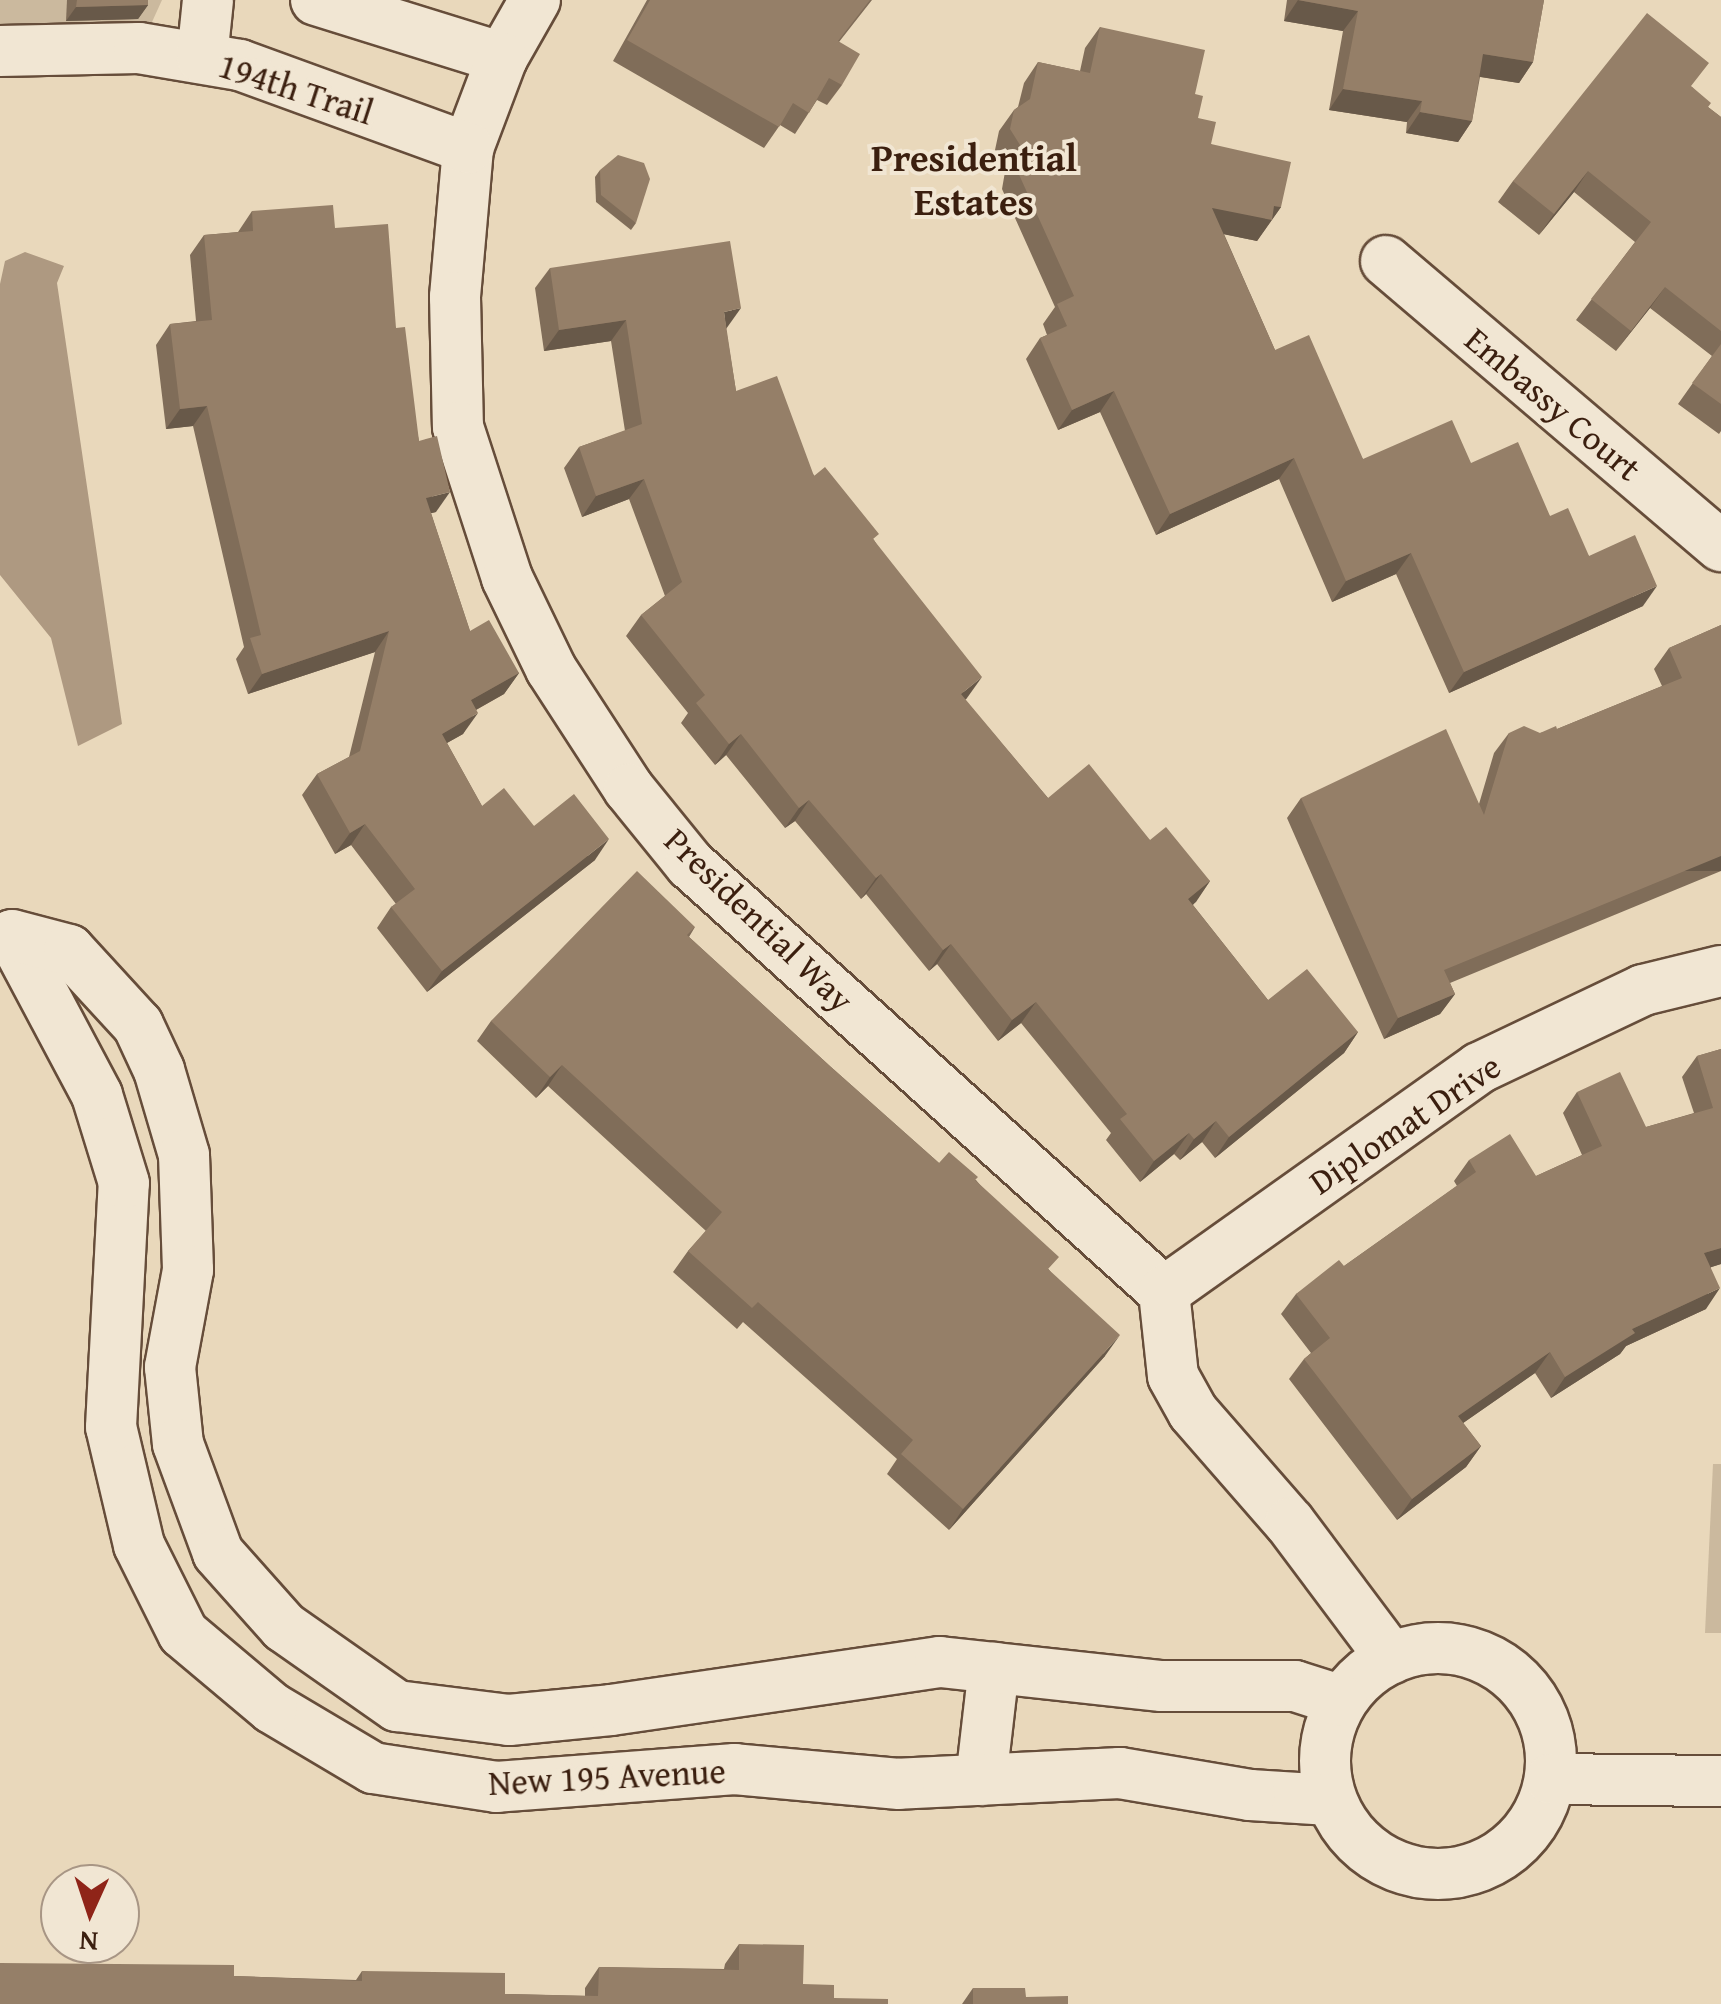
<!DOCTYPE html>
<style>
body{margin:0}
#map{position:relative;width:1721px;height:2004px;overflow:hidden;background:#e9d8bb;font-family:"Gentium Book Plus",serif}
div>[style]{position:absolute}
.green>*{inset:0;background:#cbb99e}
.water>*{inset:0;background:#ae9981}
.roads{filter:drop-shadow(2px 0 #664d3a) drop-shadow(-2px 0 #664d3a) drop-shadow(0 2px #664d3a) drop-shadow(0 -2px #664d3a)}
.street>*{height:50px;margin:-25px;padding:0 25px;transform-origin:25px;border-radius:25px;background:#f1e6d3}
.street>.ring{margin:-25px;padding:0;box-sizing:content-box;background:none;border:50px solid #f1e6d3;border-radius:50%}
.wall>*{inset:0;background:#806d59}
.shaded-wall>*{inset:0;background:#685949;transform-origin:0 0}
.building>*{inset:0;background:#957f68}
span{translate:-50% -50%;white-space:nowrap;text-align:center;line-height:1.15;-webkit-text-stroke:8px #f1e6d3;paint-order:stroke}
.street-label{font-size:35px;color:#3b1f0f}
.neighbourhood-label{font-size:38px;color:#3b1f0f;font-weight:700}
.north{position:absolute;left:40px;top:1864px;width:100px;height:100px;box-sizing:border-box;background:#f1e6d3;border:2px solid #a89685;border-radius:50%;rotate:183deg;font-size:28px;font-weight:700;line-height:40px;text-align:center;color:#3b1f0f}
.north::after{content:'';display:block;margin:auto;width:35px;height:45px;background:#8f2418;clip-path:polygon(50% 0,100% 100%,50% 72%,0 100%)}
</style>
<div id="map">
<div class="green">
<i style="clip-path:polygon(0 0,162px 0,152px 22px,136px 25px,0 26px)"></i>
<i style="clip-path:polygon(1713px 1464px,1721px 1464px,1721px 1633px,1705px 1633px)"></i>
</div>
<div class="water">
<i style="clip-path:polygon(25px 252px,64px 266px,57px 283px,122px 724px,78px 746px,51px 638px,0 575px,0 284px,5px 261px)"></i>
</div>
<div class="roads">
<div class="street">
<i style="left:316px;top:0;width:195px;rotate:17.3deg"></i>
<i style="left:535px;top:0;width:67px;rotate:119.6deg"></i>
<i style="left:502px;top:58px;width:96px;rotate:110.7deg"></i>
<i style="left:468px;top:148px;width:150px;rotate:95deg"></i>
<i style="left:455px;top:297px;width:130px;rotate:88.7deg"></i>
<i style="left:458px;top:427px;width:159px;rotate:72deg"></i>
<i style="left:507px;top:578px;width:101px;rotate:64.2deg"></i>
<i style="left:551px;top:669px;width:143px;rotate:57deg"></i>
<i style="left:629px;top:789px;width:97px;rotate:50.9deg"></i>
<i style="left:690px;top:864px;width:639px;rotate:42.08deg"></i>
<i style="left:0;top:51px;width:139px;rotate:-1.2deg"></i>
<i style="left:139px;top:48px;width:102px;rotate:9.6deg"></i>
<i style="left:240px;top:65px;width:243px;rotate:20deg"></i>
<i style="left:202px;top:58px;width:58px;rotate:-84.1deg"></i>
<i style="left:1386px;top:261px;width:440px;rotate:40.4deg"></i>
<i style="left:1164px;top:1292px;width:387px;rotate:-35.4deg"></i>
<i style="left:1479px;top:1068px;width:182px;rotate:-25.4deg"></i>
<i style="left:1643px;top:990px;width:80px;rotate:-13.7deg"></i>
<i style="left:1164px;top:1292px;width:84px;rotate:83.9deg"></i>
<i style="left:1173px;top:1376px;width:41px;rotate:60.9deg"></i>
<i style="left:1193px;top:1412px;width:147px;rotate:48.9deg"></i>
<i style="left:1290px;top:1523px;width:169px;rotate:53.2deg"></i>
<i class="ring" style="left:1325px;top:1648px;width:176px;height:176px"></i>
<i style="left:1551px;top:1779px;width:170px;rotate:0.7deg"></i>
<i style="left:981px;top:1780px;width:113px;rotate:-83.4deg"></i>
<i style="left:1330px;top:1800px;width:80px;rotate:-176.4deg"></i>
<i style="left:1250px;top:1795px;width:132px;rotate:-170.4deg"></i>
<i style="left:1120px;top:1773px;width:221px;rotate:177.2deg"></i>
<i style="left:899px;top:1784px;width:165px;rotate:-174.8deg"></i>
<i style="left:735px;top:1769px;width:239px;rotate:175.7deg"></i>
<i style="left:497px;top:1787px;width:125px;rotate:-171.3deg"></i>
<i style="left:373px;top:1768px;width:117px;rotate:-149.3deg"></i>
<i style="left:272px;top:1708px;width:116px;rotate:-139.9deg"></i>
<i style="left:183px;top:1633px;width:98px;rotate:-116.6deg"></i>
<i style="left:139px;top:1545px;width:121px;rotate:-103.3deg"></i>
<i style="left:111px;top:1427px;width:244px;rotate:-87deg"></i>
<i style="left:124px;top:1183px;width:92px;rotate:-107.1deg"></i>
<i style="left:97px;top:1095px;width:181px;rotate:-118deg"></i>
<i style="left:12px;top:935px;width:59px;rotate:14.7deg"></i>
<i style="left:69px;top:950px;width:102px;rotate:47.4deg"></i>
<i style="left:138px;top:1025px;width:50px;rotate:65deg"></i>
<i style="left:159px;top:1070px;width:89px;rotate:73.6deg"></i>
<i style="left:184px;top:1155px;width:115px;rotate:88deg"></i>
<i style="left:188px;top:1270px;width:99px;rotate:100.5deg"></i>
<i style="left:170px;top:1367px;width:77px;rotate:84.1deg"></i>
<i style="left:178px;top:1444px;width:116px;rotate:69.8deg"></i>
<i style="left:218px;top:1553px;width:99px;rotate:48.3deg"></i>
<i style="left:284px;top:1627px;width:138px;rotate:35deg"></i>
<i style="left:397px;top:1706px;width:113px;rotate:7.1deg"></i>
<i style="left:509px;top:1720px;width:102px;rotate:-5.6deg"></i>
<i style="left:611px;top:1710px;width:332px;rotate:-8.3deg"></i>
<i style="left:940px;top:1662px;width:223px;rotate:6.2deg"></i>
<i style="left:1162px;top:1686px;width:133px"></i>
<i style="left:1295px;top:1686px;width:49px;rotate:17.7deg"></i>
</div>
</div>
<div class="wall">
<i style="clip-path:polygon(67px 0,148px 0,148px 5px,138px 19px,66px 21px)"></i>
<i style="clip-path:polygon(647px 0,872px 0,839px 42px,842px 85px,827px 105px,817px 100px,795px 134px,780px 125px,764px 148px,613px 61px)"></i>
<i style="clip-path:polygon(1287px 0,1544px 0,1533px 62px,1519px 83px,1480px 77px,1472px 121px,1458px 142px,1406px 133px,1407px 122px,1329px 110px,1343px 31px,1284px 21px)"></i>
<i style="clip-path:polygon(1100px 27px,1195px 94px,1198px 118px,1211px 144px,1281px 207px,1257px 241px,1224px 234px,1275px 350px,1363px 459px,1471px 463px,1550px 516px,1589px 556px,1643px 606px,1449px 693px,1396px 574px,1332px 602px,1279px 479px,1156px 535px,1100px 412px,1058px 430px,1026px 359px,1040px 338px,1047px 335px,1043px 324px,1055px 307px,1002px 189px,1006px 166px,995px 150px,999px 131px,1014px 110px,1018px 107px,1024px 83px,1038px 62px,1080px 71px,1085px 48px)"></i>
<i style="clip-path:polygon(1692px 87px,1708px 107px,1721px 117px,1721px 431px,1719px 434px,1678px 404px,1712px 356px,1650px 308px,1616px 351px,1576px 320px,1635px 242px,1574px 192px,1539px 235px,1498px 202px,1513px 181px)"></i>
<i style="clip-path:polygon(600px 170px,636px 223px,631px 230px,596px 202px,595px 177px)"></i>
<i style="clip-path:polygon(252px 211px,335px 228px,396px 328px,419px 441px,436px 512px,431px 513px,470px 631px,519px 673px,504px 694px,476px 710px,463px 734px,447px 743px,482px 806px,534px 826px,595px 860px,427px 992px,377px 928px,391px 907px,396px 904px,351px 845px,335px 854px,302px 795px,317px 774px,349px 757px,375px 652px,248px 694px,236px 659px,244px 647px,193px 426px,166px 429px,156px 345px,170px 324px,196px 321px,190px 255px,204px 235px,238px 232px)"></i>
<i style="clip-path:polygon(550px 268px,726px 329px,736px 391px,874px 540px,967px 698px,965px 700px,1048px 798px,1150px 840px,1210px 881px,1193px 905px,1268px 1000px,1358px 1032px,1344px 1053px,1215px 1158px,1202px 1142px,1180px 1160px,1174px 1154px,1140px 1182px,1106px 1140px,1111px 1133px,1021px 1023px,998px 1041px,937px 964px,929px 971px,866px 894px,861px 899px,795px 821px,785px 828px,726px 755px,715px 765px,681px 723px,688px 713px,626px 636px,641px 615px,665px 596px,629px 499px,582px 517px,564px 468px,579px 447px,625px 431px,611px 341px,544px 351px,535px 288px)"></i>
<i style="clip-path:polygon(1721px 625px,1721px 871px,1450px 983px,1455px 994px,1440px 1014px,1384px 1039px,1287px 818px,1301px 798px,1479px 804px,1494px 753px,1509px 733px,1540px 733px,1557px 729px,1662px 686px,1654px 669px,1669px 648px)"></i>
<i style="clip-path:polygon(695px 927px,689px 937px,831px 1067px,939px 1163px,976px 1180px,1050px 1271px,1105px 1356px,949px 1530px,887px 1474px,897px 1459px,743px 1322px,737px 1329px,673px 1272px,688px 1251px,706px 1231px,548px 1086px,536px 1098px,477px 1041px,491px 1021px)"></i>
<i style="clip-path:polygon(1721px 1049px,1721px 1264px,1711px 1267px,1706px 1309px,1626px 1346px,1620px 1354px,1551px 1398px,1535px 1373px,1463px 1423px,1481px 1446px,1466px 1467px,1397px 1520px,1289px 1379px,1304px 1359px,1311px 1353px,1281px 1314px,1296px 1294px,1344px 1266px,1457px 1186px,1454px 1181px,1469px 1160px,1536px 1176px,1582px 1155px,1563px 1113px,1577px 1092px,1646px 1127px,1694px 1113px,1682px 1077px,1697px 1056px)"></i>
<i style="clip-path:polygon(739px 1944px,803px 1984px,834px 1998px,0 2004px,234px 1976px,356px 1980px,362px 1971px,505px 1994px,585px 1996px,585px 1988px,599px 1967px,724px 1969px,725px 1964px)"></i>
<i style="clip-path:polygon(973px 1988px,1026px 1997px,1068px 2004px,962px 2004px)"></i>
</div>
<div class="shaded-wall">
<i style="clip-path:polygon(1298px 0,1358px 11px,1343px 31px,1284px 21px)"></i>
<i style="clip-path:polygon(148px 5px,138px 19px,66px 21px,76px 7px)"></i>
<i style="clip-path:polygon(1483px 54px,1533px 62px,1519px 83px,1469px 75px)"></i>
<i style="clip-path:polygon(1343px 89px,1422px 101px,1407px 122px,1329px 110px)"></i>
<i style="clip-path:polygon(1420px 112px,1472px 121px,1458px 142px,1406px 133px)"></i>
<i style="clip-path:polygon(1588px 171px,1574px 192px,1539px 235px,1554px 214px)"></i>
<i style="clip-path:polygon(1274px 206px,1281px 207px,1257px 241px,1198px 229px,1212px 208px)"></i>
<i style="clip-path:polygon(1665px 287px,1650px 308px,1616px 351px,1631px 331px)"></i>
<i style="clip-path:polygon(741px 308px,726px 329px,724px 312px)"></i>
<i style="clip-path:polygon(626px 320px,611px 341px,544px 351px,559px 330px)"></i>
<i style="clip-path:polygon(1114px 391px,1100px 412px,1058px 430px,1072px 410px)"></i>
<i style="clip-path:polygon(207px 406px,193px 426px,166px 429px,180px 409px)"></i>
<i style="clip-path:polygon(1294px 458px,1279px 479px,1156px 535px,1170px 514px)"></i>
<i style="clip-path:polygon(644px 479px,629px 499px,582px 517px,596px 496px)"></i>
<i style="clip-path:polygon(450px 492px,436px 512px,411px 518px,426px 498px)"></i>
<i style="clip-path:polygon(1411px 553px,1396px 574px,1332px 602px,1346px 581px)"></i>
<i style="clip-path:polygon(1657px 586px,1643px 606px,1449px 693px,1464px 672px)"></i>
<i style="clip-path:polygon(389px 631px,375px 652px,248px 694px,262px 674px)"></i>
<i style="clip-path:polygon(519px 673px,504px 694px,456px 721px,471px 700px)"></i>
<i style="clip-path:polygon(982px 677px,967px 698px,946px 715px,961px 694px)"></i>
<i style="clip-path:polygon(478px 713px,463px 734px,427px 754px,442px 734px)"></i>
<i style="clip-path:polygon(741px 734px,726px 755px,715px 765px,729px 744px)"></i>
<i style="clip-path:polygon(809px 800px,795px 821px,785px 828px,799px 808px)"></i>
<i style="clip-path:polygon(365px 824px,351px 845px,335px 854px,350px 833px)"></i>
<i style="clip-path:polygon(609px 839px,595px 860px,427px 992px,442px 971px)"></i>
<i style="left:1721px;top:856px;width:15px;height:300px;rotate:90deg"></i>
<i style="clip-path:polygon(881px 874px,866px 894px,861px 899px,876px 878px)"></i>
<i style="clip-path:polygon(1210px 881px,1196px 902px,1174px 920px,1188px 899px)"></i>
<i style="clip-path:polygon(951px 944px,937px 964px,929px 971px,943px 950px)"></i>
<i style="clip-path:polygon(1455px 994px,1440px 1014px,1384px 1039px,1398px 1018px)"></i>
<i style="clip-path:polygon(1036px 1002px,1021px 1023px,998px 1041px,1012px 1020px)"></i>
<i style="clip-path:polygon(1358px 1032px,1344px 1053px,1215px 1158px,1229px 1137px)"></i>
<i style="clip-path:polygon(562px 1065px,548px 1086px,536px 1098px,550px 1077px)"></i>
<i style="clip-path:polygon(1216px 1121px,1202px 1142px,1180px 1160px,1194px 1139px)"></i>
<i style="clip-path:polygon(1189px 1133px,1174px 1154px,1140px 1182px,1154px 1161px)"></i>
<i style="clip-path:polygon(1721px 1248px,1721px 1264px,1690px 1274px,1704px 1253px)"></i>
<i style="clip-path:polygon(1720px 1288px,1706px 1309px,1626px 1346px,1620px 1354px,1551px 1398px,1565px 1377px,1632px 1329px)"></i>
<i style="clip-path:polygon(1120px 1335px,1105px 1356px,949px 1530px,963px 1509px)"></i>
<i style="clip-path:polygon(1550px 1352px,1535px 1373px,1443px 1437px,1458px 1416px)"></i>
<i style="clip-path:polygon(1481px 1446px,1466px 1467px,1397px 1520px,1412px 1499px)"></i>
</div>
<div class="building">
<i style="clip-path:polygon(77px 0,148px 0,148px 5px,76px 7px)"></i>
<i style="clip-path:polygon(650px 0,870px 0,838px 41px,860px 54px,842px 85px,829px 78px,809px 113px,793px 103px,779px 127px,627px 40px)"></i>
<i style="clip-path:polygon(1298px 0,1544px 0,1533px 62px,1483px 54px,1472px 121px,1420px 112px,1422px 101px,1343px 89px,1358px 11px)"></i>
<i style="clip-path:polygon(1647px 13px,1709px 63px,1691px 86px,1711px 103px,1708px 107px,1721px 117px,1721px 331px,1665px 287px,1631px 331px,1591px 299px,1651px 222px,1588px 171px,1554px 214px,1513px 181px)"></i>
<i style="clip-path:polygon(1100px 27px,1205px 50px,1195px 94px,1203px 96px,1198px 118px,1216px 122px,1211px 144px,1291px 162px,1281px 207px,1274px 206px,1272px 220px,1212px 208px,1275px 350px,1309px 335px,1363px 459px,1452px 420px,1471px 463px,1518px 442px,1550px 516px,1568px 508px,1589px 556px,1635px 535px,1657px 586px,1464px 672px,1411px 553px,1346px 581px,1294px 458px,1170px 514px,1114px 391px,1072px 410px,1040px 338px,1067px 326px,1057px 304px,1074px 296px,1016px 168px,1020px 145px,1010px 129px,1014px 110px,1030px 99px,1038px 62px,1090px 73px)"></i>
<i style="clip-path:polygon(618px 155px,644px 163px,650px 179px,636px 223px,601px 195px,600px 170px)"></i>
<i style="clip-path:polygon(333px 205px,335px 228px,388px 224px,396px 328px,405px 327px,419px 441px,437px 436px,450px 492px,426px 498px,470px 631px,489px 620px,519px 673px,471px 700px,478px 713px,442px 734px,482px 806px,504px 788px,534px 826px,574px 794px,609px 839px,442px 971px,391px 907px,415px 889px,365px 824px,350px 833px,317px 774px,360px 751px,389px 631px,262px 674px,250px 638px,261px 635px,207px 406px,180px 409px,170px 324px,212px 320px,204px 235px,253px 231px,252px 211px)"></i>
<i style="clip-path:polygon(730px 241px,741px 308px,724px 312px,736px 391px,777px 376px,814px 476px,825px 467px,879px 534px,873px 539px,982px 677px,961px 694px,1048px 798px,1089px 764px,1150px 840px,1166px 827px,1210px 881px,1188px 899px,1268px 1000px,1307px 969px,1358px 1032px,1229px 1137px,1216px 1121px,1194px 1139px,1189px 1133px,1154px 1161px,1120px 1119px,1127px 1114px,1036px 1002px,1012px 1020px,951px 944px,943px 950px,881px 874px,876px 878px,809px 800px,799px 808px,741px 734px,729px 744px,696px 703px,705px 695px,641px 615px,682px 582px,644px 479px,596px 496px,579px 447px,642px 424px,626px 320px,559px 330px,550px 268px)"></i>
<i style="clip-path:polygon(1721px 344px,1721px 404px,1692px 383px)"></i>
<i style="clip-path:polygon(1721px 625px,1721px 856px,1444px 970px,1455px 994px,1398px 1018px,1301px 798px,1446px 729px,1484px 815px,1509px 733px,1524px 726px,1540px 733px,1556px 726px,1557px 729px,1682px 678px,1669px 648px)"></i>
<i style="clip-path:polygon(637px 871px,695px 927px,687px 935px,831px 1067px,939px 1163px,949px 1152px,978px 1177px,975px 1180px,1059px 1257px,1048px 1269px,1120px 1335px,963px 1509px,901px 1454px,913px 1440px,758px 1302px,752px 1308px,688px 1251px,722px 1212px,562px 1065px,550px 1077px,491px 1021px)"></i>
<i style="clip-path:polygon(1721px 1049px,1721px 1248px,1704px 1253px,1720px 1288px,1632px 1329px,1635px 1333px,1565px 1377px,1550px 1352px,1458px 1416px,1481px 1446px,1412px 1499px,1304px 1359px,1330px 1338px,1296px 1294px,1339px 1260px,1344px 1266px,1476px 1172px,1469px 1160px,1510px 1134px,1536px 1176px,1602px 1146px,1577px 1092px,1620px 1072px,1646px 1127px,1713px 1108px,1697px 1056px)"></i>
<i style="clip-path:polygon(739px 1944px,804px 1945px,803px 1984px,834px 1985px,834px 1998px,888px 1999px,888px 2004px,0 2004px,0 1963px,234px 1965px,234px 1976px,362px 1981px,362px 1971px,505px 1973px,505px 1994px,598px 1996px,599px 1967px,739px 1970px)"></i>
<i style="clip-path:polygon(973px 1988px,1025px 1988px,1026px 1997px,1068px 1996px,1068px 2004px,973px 2004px)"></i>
</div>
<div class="street-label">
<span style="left:296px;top:89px;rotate:18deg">194th Trail</span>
<span style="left:1553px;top:404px;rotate:40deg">Embassy Court</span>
<span style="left:759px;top:920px;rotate:44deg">Presidential Way</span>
<span style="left:1405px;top:1124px;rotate:-34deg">Diplomat Drive</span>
<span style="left:607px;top:1777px;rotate:-3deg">New 195 Avenue</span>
</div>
<div class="neighbourhood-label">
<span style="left:974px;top:180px">Presidential<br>Estates</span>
</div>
<div class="north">N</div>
</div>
